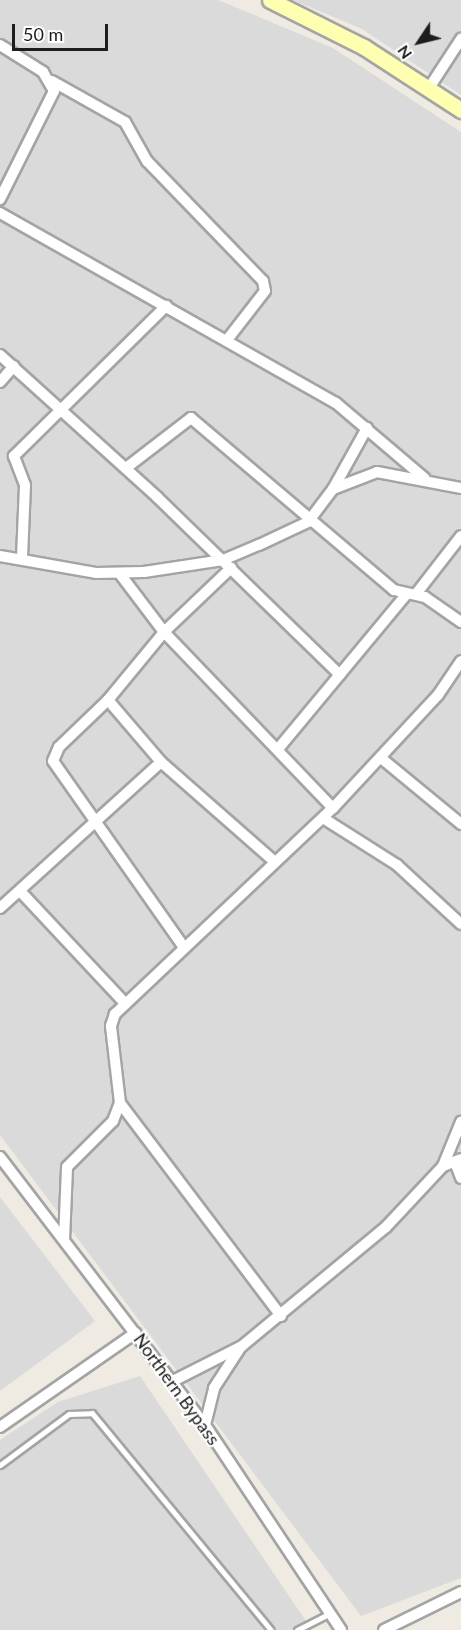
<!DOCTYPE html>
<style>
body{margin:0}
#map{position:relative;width:461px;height:1630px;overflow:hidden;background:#efeae2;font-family:Lato,sans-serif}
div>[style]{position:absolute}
.residential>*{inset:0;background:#dbdada}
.roads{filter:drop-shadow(2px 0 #a4a4a4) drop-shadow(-2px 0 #a4a4a4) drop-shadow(0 2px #a4a4a4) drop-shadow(0 -2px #a4a4a4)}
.lane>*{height:5px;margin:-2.5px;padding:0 2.5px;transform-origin:2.5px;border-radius:2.5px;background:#fff}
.street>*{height:10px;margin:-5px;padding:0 5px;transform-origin:5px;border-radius:5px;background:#fff}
.secondary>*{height:15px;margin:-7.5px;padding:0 7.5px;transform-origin:7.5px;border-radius:7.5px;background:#feffb0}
span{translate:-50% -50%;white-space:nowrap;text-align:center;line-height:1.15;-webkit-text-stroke:4.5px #fff;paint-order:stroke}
.street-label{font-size:18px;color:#1d1d1d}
.north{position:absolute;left:389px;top:12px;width:60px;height:60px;-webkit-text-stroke:4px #fff;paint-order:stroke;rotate:235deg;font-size:16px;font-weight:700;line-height:24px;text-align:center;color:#1d1d1d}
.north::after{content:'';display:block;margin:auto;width:21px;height:27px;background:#1d1d1d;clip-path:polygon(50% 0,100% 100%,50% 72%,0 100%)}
.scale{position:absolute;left:12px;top:24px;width:96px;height:27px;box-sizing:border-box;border:3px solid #1d1d1d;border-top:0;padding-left:8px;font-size:18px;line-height:21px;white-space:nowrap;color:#1d1d1d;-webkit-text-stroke:4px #fff;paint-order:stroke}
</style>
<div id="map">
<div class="residential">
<i style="clip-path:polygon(0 0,218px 0,333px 48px,461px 132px,461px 1578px,361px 1616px,0 1135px)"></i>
<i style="clip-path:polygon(293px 0,461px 0,461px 95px,362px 29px)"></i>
<i style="clip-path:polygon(0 1197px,95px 1321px,0 1391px)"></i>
<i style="clip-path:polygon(140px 1376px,312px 1630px,0 1630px,0 1440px,58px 1402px)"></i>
</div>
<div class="roads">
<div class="lane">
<i style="left:0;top:1465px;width:86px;rotate:-36.5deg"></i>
<i style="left:69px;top:1414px;width:23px;rotate:-2deg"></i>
<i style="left:92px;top:1413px;width:281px;rotate:50.5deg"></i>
<i style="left:297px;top:1630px;width:37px;rotate:-27deg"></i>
</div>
<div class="street">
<i style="left:0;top:45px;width:51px;rotate:32.1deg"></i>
<i style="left:43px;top:72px;width:22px;rotate:60deg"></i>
<i style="left:54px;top:91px;width:121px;rotate:116.6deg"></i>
<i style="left:52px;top:81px;width:84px;rotate:29.3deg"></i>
<i style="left:125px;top:122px;width:45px;rotate:60.6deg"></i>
<i style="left:147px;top:161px;width:167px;rotate:46deg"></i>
<i style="left:263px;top:281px;width:10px;rotate:79deg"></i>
<i style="left:265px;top:291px;width:62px;rotate:127.8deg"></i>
<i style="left:429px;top:88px;width:59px;rotate:-56.9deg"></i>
<i style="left:0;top:213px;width:386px;rotate:29.5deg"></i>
<i style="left:336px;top:403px;width:116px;rotate:40.4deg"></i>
<i style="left:0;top:355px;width:212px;rotate:42.1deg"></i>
<i style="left:157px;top:497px;width:255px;rotate:44.2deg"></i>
<i style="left:0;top:382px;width:21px;rotate:-49deg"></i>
<i style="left:126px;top:468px;width:82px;rotate:-37.6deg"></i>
<i style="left:191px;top:418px;width:266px;rotate:40.3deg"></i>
<i style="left:394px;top:590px;width:32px;rotate:13deg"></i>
<i style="left:425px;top:597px;width:44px;rotate:34.8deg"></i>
<i style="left:333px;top:489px;width:70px;rotate:-60.9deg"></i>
<i style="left:0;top:556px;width:97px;rotate:10deg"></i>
<i style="left:96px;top:573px;width:48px;rotate:-1.2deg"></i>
<i style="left:144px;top:572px;width:80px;rotate:-8.6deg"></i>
<i style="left:223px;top:560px;width:39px;rotate:-23deg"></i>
<i style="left:259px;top:545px;width:54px;rotate:-25.1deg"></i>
<i style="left:308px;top:522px;width:41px;rotate:-52.9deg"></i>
<i style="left:333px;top:489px;width:47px;rotate:-21.1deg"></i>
<i style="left:377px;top:472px;width:86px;rotate:10.8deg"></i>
<i style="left:22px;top:557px;width:72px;rotate:-87.6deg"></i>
<i style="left:25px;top:485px;width:31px;rotate:-111deg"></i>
<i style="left:14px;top:456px;width:214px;rotate:-44.6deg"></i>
<i style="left:120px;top:574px;width:73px;rotate:52.8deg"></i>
<i style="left:164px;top:632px;width:244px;rotate:46.2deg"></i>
<i style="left:416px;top:594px;width:73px;rotate:-52.2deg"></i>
<i style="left:108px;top:700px;width:82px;rotate:49.5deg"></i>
<i style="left:161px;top:762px;width:152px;rotate:41.3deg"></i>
<i style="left:278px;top:749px;width:200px;rotate:-50.3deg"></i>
<i style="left:381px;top:758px;width:104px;rotate:39.5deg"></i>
<i style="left:323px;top:818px;width:88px;rotate:32.4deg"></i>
<i style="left:397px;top:865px;width:87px;rotate:42.7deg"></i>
<i style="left:20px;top:891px;width:152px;rotate:46.9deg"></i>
<i style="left:0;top:908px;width:217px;rotate:-42.2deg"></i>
<i style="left:183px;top:946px;width:226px;rotate:-125.1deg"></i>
<i style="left:53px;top:761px;width:15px;rotate:-67deg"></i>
<i style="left:59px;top:747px;width:68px;rotate:-43.8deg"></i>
<i style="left:108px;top:700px;width:88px;rotate:-50.5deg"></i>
<i style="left:164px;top:632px;width:93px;rotate:-43.7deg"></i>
<i style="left:120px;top:1103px;width:267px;rotate:52.9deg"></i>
<i style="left:0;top:1157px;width:337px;rotate:52.6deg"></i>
<i style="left:205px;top:1425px;width:246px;rotate:56.4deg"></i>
<i style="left:455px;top:1162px;width:17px;rotate:69deg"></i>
<i style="left:443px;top:1166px;width:19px;rotate:-21deg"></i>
<i style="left:64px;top:1240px;width:73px;rotate:-87.6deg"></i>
<i style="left:67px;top:1167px;width:65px;rotate:-45deg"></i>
<i style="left:113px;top:1121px;width:19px;rotate:-69deg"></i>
<i style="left:120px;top:1103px;width:78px;rotate:-96.7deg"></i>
<i style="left:111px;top:1026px;width:13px;rotate:-72deg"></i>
<i style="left:115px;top:1014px;width:300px;rotate:-43.4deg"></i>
<i style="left:333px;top:808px;width:154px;rotate:-47.1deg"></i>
<i style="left:438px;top:695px;width:41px;rotate:-55.9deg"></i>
<i style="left:173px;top:1381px;width:77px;rotate:-26.9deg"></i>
<i style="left:242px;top:1346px;width:187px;rotate:-39.6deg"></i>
<i style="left:386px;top:1227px;width:83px;rotate:-46.9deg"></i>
<i style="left:443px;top:1166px;width:48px;rotate:-67.8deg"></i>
<i style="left:205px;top:1425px;width:38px;rotate:-76deg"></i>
<i style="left:214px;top:1388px;width:48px;rotate:-57deg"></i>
<i style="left:0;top:1427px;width:165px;rotate:-34.8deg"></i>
<i style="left:384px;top:1630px;width:86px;rotate:-26.3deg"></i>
</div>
<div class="secondary">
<i style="left:270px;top:0;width:105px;rotate:26.6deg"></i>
<i style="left:364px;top:47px;width:116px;rotate:33deg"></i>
</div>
</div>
<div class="street-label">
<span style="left:177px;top:1389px;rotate:54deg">Northern Bypass</span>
</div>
<div class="north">N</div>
<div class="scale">50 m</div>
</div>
